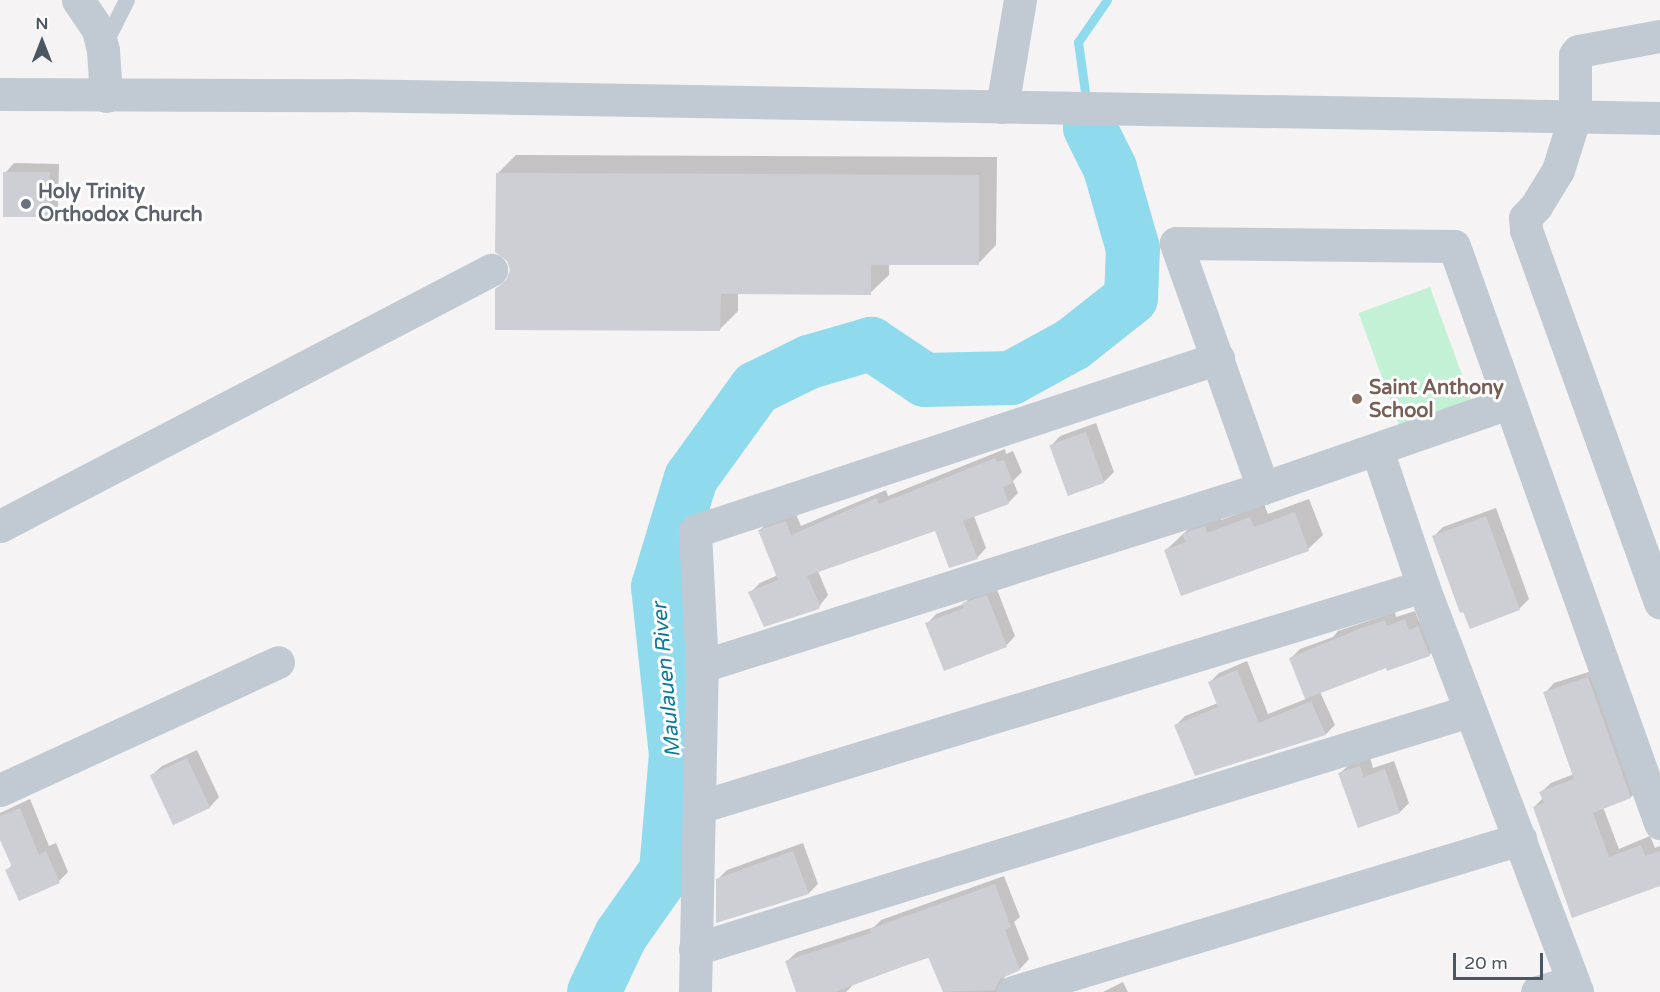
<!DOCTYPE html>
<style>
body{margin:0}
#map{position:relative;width:1660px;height:992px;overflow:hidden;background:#f5f3f3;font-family:"Varela Round",sans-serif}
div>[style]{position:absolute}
.green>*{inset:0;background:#c3f1d5;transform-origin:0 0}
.shadow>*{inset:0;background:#0003}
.stream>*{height:9px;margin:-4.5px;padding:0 4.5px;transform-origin:4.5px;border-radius:4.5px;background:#90daee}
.river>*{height:54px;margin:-27px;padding:0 27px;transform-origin:27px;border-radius:27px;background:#90daee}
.building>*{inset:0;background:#cdcfd5;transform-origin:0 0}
.lane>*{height:16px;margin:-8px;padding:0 8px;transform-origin:8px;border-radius:8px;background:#c1cad2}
.street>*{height:33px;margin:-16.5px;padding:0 16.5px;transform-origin:16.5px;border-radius:16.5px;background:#c1cad2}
.dots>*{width:16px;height:16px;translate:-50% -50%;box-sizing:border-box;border:3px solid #fff;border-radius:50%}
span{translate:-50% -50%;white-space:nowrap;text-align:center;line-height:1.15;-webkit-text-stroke:6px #fff;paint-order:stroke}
.worship-label{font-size:20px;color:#5b616d;font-weight:700}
.left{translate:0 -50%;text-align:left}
.education-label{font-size:20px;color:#785e54;font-weight:700}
.water-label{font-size:21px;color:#0c7c9b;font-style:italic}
.north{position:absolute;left:12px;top:12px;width:60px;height:60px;-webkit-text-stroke:4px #fff;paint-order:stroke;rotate:0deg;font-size:16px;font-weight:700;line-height:24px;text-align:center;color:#4a5661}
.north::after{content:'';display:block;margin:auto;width:21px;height:27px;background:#4a5661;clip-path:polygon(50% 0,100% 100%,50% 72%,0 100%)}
.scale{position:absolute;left:1453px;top:953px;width:90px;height:27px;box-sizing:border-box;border:3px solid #4a5661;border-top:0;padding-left:8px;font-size:18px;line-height:21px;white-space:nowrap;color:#4a5661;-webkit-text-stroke:4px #fff;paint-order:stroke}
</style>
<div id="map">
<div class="green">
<i style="left:1430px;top:287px;width:125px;height:76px;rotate:70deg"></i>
</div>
<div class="shadow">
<i style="clip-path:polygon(516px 155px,997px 157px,996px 245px,978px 264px,889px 263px,889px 275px,870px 293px,738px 292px,738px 311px,720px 329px,496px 290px,509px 277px,511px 270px,497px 174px)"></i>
<i style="clip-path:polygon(14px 163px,59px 164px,58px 207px,49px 216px,5px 173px)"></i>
<i style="clip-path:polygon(1096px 423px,1114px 472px,1105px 481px,1069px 495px,1051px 446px,1060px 436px)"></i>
<i style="clip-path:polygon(1005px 449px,1006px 454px,1013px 451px,1022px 472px,1013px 481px,1018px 493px,1008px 503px,974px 516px,986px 548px,977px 558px,936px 529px,818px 571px,828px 595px,818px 608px,750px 593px,760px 583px,778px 575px,760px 530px,769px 521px,795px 512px,801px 526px,886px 490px,888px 496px)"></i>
<i style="clip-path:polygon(1309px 499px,1323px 535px,1308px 549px,1182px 594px,1166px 550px,1198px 520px,1219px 513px,1221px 520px,1264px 504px,1268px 514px)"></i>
<i style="clip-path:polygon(1496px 508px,1529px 599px,1519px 609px,1434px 536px,1443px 527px)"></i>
<i style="clip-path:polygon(996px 587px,1015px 636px,1006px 646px,927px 624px,936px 614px,964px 604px,973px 594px)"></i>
<i style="clip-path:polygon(1415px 611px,1419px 622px,1428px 618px,1438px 646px,1429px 655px,1387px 666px,1320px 692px,1335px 725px,1326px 734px,1196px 774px,1176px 725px,1185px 716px,1218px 703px,1210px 682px,1219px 673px,1247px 661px,1268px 714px,1306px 699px,1291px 658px,1300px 649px,1333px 637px,1338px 631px,1395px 612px,1396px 617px)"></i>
<i style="clip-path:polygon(1598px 669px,1640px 788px,1631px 797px,1603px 807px,1619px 849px,1650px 836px,1655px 848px,1660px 846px,1660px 884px,1573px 916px,1534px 807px,1543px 798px,1541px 792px,1551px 783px,1574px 774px,1545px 693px,1554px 683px)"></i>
<i style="clip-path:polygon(197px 750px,219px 797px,210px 807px,174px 823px,152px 775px,162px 766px)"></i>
<i style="clip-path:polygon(1370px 757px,1373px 768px,1394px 761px,1409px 803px,1400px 812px,1340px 773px,1350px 764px)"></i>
<i style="clip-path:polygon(30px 799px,49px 846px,56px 843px,68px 872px,59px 881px,7px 870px,12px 865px,0 836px,0 813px)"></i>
<i style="clip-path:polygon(803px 843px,818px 884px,809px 893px,718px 879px,727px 870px)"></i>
<i style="clip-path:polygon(1004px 876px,1020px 917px,1014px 922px,1029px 959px,1020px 969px,1004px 976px,1007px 992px,944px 992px,930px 957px,855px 983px,846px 992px,798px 992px,787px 961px,797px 952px,874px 927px,881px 920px)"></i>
<i style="clip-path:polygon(1123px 982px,1128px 992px,1103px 992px)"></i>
</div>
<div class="stream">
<i style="left:1090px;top:128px;width:87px;rotate:-97.9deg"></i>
<i style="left:1078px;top:42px;width:51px;rotate:-55.4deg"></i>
</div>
<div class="river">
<i style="left:594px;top:992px;width:63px;rotate:-64.7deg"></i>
<i style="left:621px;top:935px;width:78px;rotate:-54.9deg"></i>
<i style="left:666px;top:871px;width:116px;rotate:-85.1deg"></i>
<i style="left:676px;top:755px;width:169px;rotate:-96.1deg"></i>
<i style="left:658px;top:587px;width:114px;rotate:-73.2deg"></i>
<i style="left:691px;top:478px;width:111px;rotate:-54.2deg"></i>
<i style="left:756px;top:388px;width:59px;rotate:-26.1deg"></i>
<i style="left:809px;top:362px;width:65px;rotate:-16.2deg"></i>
<i style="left:871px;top:344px;width:65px;rotate:33.7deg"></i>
<i style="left:925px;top:380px;width:86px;rotate:-1.3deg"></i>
<i style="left:1011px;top:378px;width:71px;rotate:-28.7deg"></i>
<i style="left:1073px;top:344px;width:74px;rotate:-38.4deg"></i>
<i style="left:1131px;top:298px;width:49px;rotate:-87.7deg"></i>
<i style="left:1133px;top:249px;width:84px;rotate:-105.9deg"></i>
<i style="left:1110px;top:168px;width:45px;rotate:-116.6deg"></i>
</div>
<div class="building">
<i style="left:3px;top:172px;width:47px;height:45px"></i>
<i style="clip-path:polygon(496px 173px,979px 175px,979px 265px,871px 265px,871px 295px,721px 294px,720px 331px,495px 330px,495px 289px,506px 281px,510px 270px,507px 261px,495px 252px)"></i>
<i style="left:1086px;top:432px;width:54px;height:39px;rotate:70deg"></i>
<i style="clip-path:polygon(995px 458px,997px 462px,1004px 460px,1013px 483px,1003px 487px,1009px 504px,963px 521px,978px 559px,949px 568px,935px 531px,807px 576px,820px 605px,819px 609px,764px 627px,748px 592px,778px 580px,758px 530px,786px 521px,791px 535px,876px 498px,879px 504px)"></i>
<i style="clip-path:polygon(1295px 512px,1309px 551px,1181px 596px,1164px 550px,1186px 542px,1182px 534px,1205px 526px,1207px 533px,1250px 517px,1254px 527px)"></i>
<i style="clip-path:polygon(1486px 516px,1520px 610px,1470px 629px,1463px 612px,1460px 613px,1432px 536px)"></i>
<i style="clip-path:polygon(987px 595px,1007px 647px,944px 671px,925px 623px,964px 608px,962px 603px)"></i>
<i style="clip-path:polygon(1405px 619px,1409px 630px,1418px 626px,1430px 656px,1387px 671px,1386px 668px,1305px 699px,1289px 658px,1359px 629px,1385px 620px,1387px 626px)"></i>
<i style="clip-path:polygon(1237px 670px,1259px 723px,1311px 701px,1326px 735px,1195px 776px,1174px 725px,1218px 707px,1208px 682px)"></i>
<i style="clip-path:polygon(1588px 677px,1631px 798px,1593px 813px,1609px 857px,1641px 845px,1645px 856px,1660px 851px,1660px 886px,1572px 918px,1533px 807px,1544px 803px,1539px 792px,1574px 779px,1543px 692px)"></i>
<i style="left:187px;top:758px;width:55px;height:41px;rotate:65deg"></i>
<i style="clip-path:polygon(1360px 766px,1364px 777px,1385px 769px,1400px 813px,1358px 828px,1338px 773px)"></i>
<i style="clip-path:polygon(20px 808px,39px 855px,46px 851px,60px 883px,19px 901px,5px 870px,12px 867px,0 840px,0 816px)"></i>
<i style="clip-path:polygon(793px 851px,809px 894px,716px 923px,716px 879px)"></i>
<i style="clip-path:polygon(995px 884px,1011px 927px,1005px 930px,1020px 970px,1000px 979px,995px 990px,943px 992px,928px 957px,835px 992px,796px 992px,785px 961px,871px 933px,870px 929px)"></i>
</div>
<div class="lane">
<i style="left:104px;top:46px;width:51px;rotate:-63.4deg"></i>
</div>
<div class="street">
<i style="left:78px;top:0;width:36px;rotate:56deg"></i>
<i style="left:98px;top:30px;width:21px;rotate:76deg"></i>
<i style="left:103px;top:50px;width:46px;rotate:86.3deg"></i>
<i style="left:1660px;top:36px;width:83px;rotate:169.6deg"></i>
<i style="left:1578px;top:51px;width:5px;rotate:127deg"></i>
<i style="left:1575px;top:55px;width:61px;rotate:90deg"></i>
<i style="left:1575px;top:116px;width:57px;rotate:107.5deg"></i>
<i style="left:1558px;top:170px;width:42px;rotate:121.4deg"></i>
<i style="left:1536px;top:206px;width:16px;rotate:133deg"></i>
<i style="left:1525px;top:218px;width:12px;rotate:85deg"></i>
<i style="left:1526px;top:230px;width:396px;rotate:70.2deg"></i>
<i style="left:0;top:94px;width:347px;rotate:0.2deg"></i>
<i style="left:347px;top:95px;width:1313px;rotate:1deg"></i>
<i style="left:1002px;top:107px;width:109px;rotate:-80.5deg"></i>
<i style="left:1377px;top:450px;width:144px;rotate:71.3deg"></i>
<i style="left:1423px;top:586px;width:434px;rotate:69.2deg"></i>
<i style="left:1263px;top:488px;width:260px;rotate:-109.6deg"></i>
<i style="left:1176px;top:243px;width:278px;rotate:0.6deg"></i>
<i style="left:1454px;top:246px;width:613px;rotate:70.35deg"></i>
<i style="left:0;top:526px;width:554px;rotate:-27.54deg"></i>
<i style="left:702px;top:666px;width:589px;rotate:-17.6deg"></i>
<i style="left:1263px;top:488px;width:259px;rotate:-19.1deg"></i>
<i style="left:0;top:790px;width:306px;rotate:-24.7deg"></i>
<i style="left:699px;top:807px;width:757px;rotate:-16.97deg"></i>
<i style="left:695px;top:949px;width:810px;rotate:-17.09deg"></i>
<i style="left:695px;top:992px;width:326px;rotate:-88.8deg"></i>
<i style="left:702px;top:666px;width:135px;rotate:-93deg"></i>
<i style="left:695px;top:531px;width:551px;rotate:-18.3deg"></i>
<i style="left:1013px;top:992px;width:530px;rotate:-16.79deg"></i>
<i style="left:1537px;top:992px;width:37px;rotate:-16deg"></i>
</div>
<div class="dots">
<i style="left:26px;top:204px;background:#6b7280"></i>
<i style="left:1357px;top:399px;background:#8d6e63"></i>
</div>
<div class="worship-label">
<span class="left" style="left:38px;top:204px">Holy Trinity<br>Orthodox Church</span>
</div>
<div class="education-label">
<span class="left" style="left:1369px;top:400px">Saint Anthony<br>School</span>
</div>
<div class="water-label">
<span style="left:667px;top:680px;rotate:-95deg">Maulauen River</span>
</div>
<div class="north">N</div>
<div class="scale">20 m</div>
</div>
